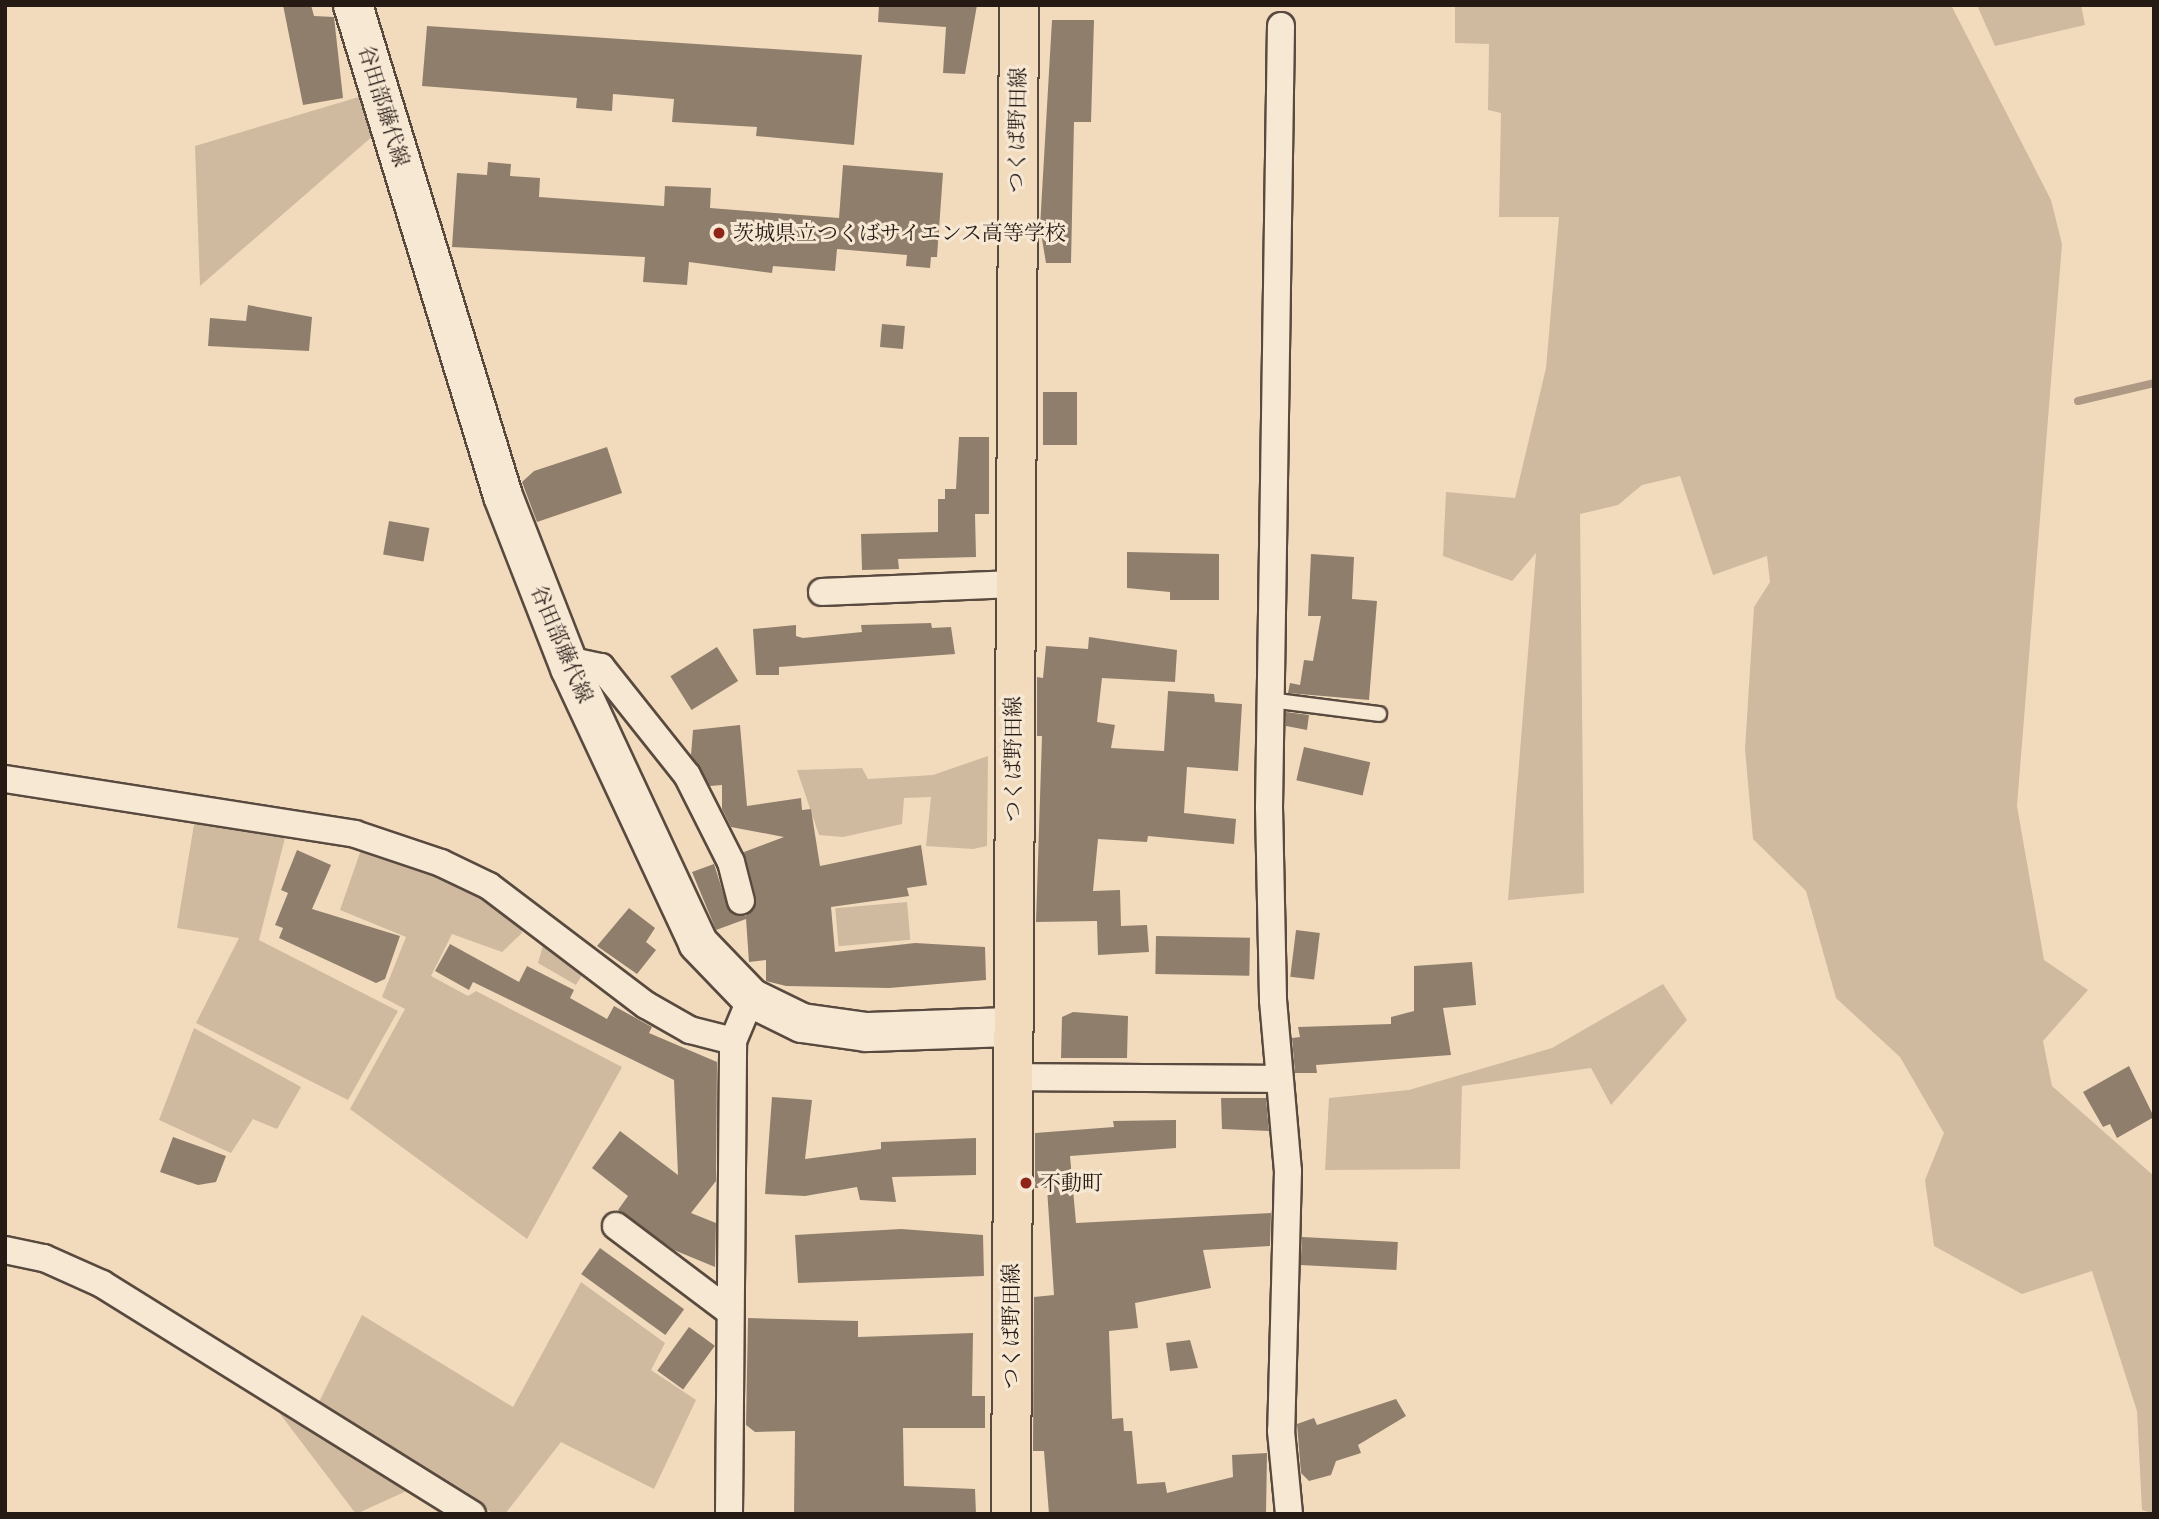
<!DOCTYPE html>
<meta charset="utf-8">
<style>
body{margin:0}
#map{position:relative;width:2159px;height:1519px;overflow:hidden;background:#f2dbbd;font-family:"IM FELL Great Primer","Noto Serif JP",serif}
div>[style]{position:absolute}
.green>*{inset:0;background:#cfbaa0;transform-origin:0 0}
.stream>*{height:8px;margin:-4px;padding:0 4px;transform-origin:4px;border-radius:4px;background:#ad9984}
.building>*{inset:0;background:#907e6c;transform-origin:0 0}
.roads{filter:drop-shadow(2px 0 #594a3f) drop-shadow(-2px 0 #594a3f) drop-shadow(0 2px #594a3f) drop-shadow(0 -2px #594a3f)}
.lane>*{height:14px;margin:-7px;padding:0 7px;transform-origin:7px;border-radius:7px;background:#f7e8d4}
.street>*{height:26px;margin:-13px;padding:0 13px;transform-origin:13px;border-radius:13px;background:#f7e8d4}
.secondary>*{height:38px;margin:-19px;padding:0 19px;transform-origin:19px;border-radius:19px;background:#f7e8d4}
.primary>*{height:38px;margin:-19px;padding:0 19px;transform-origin:19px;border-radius:19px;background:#f2dbbd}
.dots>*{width:19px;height:19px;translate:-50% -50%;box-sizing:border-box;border:4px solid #f7e8d4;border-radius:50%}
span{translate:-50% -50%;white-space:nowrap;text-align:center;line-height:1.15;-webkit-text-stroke:6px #f7e8d4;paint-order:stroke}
.street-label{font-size:21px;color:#261a15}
.poi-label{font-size:21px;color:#261a15}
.left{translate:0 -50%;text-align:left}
.frame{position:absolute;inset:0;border:7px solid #261a15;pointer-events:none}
</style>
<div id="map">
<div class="green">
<i style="clip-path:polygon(1455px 5px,1951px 5px,2051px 200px,2062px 244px,2017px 806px,2044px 960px,2088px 990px,2043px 1041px,2052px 1086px,2154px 1176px,2154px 1514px,2142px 1510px,2137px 1411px,2092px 1271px,2022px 1294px,1934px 1246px,1925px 1180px,1944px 1133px,1900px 1057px,1836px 998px,1806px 891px,1753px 839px,1745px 749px,1754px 607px,1770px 582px,1767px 556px,1713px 575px,1680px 476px,1642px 485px,1618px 505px,1580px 514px,1584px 893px,1508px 900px,1536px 553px,1512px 581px,1443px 556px,1446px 492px,1515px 498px,1546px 368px,1559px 217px,1499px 217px,1501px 113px,1488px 110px,1489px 44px,1455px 43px)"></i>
<i style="clip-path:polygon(1977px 5px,2081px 5px,2085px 25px,1995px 46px)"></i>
<i style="clip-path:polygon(362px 96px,374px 135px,200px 286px,195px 146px)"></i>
<i style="clip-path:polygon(988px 756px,987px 846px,973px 849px,926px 846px,931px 797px,904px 798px,902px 824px,843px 837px,819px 835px,797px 770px,862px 768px,868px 779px,933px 775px)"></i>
<i style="clip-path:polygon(195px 818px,286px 834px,259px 940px,398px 1011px,348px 1100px,196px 1023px,239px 938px,177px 928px)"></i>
<i style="clip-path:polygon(363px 844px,475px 890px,520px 924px,522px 933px,502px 952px,452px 934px,431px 976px,468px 996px,476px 991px,622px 1067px,527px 1239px,350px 1109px,405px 1009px,382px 997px,406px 937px,340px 910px)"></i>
<i style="left:907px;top:902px;width:38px;height:72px;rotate:85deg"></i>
<i style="clip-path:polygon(543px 945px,582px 975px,576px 985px,538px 963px)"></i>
<i style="clip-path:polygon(1663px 984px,1687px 1020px,1611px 1105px,1591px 1068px,1462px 1086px,1460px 1169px,1325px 1170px,1329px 1098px,1409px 1090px,1552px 1048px)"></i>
<i style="clip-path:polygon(194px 1028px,301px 1087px,277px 1129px,253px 1119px,231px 1153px,159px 1120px)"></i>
<i style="clip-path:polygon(581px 1282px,665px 1343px,651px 1370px,696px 1400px,654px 1489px,561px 1442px,505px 1514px,494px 1514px,318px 1404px,362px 1315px,513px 1407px)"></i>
<i style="clip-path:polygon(268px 1398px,411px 1489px,356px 1514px)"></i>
</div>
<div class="stream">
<i style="left:2078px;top:401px;width:78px;rotate:-13.3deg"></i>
</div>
<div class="building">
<i style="clip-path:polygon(283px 5px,311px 5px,314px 16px,334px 17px,343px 98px,303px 105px)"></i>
<i style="clip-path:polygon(879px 5px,977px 5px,965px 74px,943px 73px,946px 27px,878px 22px)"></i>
<i style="clip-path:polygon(1052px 20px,1094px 20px,1091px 122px,1074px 122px,1071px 263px,1046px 263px,1040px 227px)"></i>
<i style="clip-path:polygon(427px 26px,862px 55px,854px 145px,756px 136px,757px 127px,672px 122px,674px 99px,613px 94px,612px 111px,576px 108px,577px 98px,422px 86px)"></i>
<i style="clip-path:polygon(488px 162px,511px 164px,510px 176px,540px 178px,539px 197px,664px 206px,665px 186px,711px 188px,710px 208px,839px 218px,843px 165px,943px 173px,937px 257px,931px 257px,930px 268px,906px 266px,907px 255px,837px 249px,835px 271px,773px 266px,772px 273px,689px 262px,687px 285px,643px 282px,645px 257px,452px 247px,457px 173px,487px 175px)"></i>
<i style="clip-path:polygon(248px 305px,312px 317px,309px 351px,208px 346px,210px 318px,246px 321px)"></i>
<i style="left:882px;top:324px;width:23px;height:23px;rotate:5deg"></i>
<i style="left:1043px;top:392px;width:34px;height:53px"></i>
<i style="clip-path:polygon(959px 437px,989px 437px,989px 514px,975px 514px,976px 557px,898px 559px,899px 569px,862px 570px,861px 534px,938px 532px,938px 499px,945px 499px,945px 489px,956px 489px)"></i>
<i style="clip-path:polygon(607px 447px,622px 493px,537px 522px,522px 482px,534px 471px)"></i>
<i style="left:389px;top:521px;width:41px;height:34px;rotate:10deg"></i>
<i style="clip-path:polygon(1127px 552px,1219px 554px,1219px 600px,1170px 600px,1170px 592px,1127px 588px)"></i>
<i style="clip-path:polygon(1311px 554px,1354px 557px,1352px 599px,1377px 601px,1369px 700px,1288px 693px,1290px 683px,1300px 685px,1304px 660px,1313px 661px,1321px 616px,1308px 616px)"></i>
<i style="clip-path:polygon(931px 623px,932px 628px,951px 627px,955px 654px,779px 667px,779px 675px,756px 675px,753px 629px,796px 625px,796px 636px,803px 638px,862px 632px,861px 625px)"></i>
<i style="clip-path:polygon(1089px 637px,1177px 650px,1175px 682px,1102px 678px,1097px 722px,1115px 725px,1111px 748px,1164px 751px,1168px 691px,1214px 694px,1215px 702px,1242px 704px,1238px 771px,1187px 767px,1184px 813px,1236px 819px,1234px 844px,1148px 836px,1147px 842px,1098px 839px,1093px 891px,1120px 890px,1121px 926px,1147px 925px,1149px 952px,1098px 955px,1097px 921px,1036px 922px,1042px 736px,1037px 736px,1037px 677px,1043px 678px,1046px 646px,1088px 649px)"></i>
<i style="left:717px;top:647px;width:40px;height:55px;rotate:58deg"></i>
<i style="clip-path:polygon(1286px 712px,1309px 715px,1307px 730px,1286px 726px)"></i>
<i style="clip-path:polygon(740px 725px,747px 806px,801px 798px,802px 810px,811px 809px,820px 866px,921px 845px,927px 885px,907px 888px,909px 896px,831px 907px,835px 952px,915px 943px,985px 947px,986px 980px,889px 988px,786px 986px,766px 981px,766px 960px,749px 962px,746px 919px,716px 930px,692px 872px,714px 864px,729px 911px,746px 916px,756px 898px,744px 852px,784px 837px,731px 827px,722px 809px,722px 785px,710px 786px,691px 755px,693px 730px)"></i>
<i style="left:1304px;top:747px;width:68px;height:34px;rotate:13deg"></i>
<i style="clip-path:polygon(297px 850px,331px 865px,312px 909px,400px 936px,385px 979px,376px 983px,279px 938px,283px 928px,275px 925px,288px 893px,281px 890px)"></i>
<i style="clip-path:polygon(629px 908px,655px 928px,646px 942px,656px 950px,637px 974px,597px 946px)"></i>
<i style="left:1296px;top:930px;width:24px;height:47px;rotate:7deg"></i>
<i style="left:1156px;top:936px;width:94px;height:38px;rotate:1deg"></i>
<i style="clip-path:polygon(450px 944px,519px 982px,527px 966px,574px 990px,570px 998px,607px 1019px,614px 1006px,652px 1027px,649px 1033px,717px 1062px,716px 1181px,691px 1213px,716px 1223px,715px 1267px,674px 1250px,618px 1210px,628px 1196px,592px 1168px,620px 1131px,678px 1175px,674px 1080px,473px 982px,469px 990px,435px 971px)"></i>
<i style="clip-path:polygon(1472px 962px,1476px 1005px,1443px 1008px,1451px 1055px,1316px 1065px,1317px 1073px,1295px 1073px,1292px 1038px,1300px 1037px,1298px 1027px,1391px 1024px,1391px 1017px,1414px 1011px,1414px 966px)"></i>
<i style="clip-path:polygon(1073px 1012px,1128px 1016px,1127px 1058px,1061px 1058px,1062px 1017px)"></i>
<i style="clip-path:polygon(2129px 1066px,2154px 1117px,2117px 1138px,2110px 1124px,2103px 1127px,2083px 1092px)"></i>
<i style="clip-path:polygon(772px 1097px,812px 1100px,805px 1159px,881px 1149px,881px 1142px,976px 1138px,976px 1175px,892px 1177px,896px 1202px,860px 1200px,857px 1187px,805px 1196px,765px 1194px)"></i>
<i style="clip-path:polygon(1221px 1098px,1266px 1098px,1269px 1131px,1222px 1129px)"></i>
<i style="clip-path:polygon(1176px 1120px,1176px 1148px,1070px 1156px,1076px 1223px,1271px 1213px,1270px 1246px,1203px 1250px,1211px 1288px,1135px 1303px,1138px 1328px,1109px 1331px,1112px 1419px,1123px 1418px,1124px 1431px,1132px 1431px,1137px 1484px,1165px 1482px,1167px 1493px,1233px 1477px,1232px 1455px,1267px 1453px,1266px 1514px,1049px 1514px,1044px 1451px,1033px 1451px,1034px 1297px,1054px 1295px,1047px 1188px,1035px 1188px,1035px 1133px,1114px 1127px,1113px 1121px)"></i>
<i style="clip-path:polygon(173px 1137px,226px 1156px,216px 1182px,198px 1185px,160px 1172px)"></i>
<i style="clip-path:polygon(901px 1229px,983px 1235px,984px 1276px,798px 1283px,795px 1235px)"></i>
<i style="left:1302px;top:1237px;width:96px;height:28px;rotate:3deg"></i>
<i style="left:600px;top:1248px;width:104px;height:32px;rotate:36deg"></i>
<i style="clip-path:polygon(748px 1318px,858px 1321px,858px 1337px,973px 1333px,972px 1396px,985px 1396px,985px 1428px,903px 1428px,904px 1486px,975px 1489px,976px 1514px,794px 1514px,795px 1431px,755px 1432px,746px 1425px)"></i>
<i style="left:689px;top:1327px;width:32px;height:54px;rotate:36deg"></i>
<i style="clip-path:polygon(1190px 1340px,1198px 1368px,1170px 1371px,1166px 1343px)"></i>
<i style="clip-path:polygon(1396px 1399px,1406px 1416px,1358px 1445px,1361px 1453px,1336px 1461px,1331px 1475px,1309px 1481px,1301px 1473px,1297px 1424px,1314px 1418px,1317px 1425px)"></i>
</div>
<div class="roads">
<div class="lane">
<i style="left:1270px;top:700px;width:110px;rotate:7.3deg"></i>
</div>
<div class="street">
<i style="left:1281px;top:26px;width:781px;rotate:90.88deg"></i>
<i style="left:1269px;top:807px;width:193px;rotate:88.8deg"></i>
<i style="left:1273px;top:1000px;width:172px;rotate:85deg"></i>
<i style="left:1288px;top:1171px;width:260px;rotate:91.5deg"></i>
<i style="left:1281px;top:1431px;width:83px;rotate:84.5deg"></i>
<i style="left:822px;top:592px;width:192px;rotate:-2.4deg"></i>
<i style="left:567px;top:660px;width:35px;rotate:12deg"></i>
<i style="left:601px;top:667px;width:138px;rotate:51.5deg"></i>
<i style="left:687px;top:775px;width:97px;rotate:63.2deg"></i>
<i style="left:731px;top:862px;width:40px;rotate:75.6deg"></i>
<i style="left:5px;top:779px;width:354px;rotate:8.9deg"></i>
<i style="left:355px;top:834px;width:91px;rotate:18.6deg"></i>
<i style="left:441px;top:863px;width:53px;rotate:25.6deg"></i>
<i style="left:489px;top:886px;width:197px;rotate:37.2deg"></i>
<i style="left:646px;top:1005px;width:51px;rotate:29.6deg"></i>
<i style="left:690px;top:1030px;width:44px;rotate:14.3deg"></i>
<i style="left:1011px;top:1077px;width:267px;rotate:0.4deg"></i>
<i style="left:616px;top:1226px;width:141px;rotate:37deg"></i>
<i style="left:5px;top:1250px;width:40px;rotate:12deg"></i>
<i style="left:44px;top:1258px;width:64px;rotate:24.1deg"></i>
<i style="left:102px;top:1284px;width:436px;rotate:31.9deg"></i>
<i style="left:729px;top:1514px;width:473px;rotate:-89.5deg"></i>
<i style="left:733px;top:1041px;width:47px;rotate:-67.3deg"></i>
</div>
<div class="secondary">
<i style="left:353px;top:5px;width:513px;rotate:73.01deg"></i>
<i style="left:503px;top:496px;width:185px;rotate:68.7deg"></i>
<i style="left:570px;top:668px;width:303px;rotate:65deg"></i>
<i style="left:698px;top:943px;width:76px;rotate:46.1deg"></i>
<i style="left:751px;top:998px;width:57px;rotate:26.1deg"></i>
<i style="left:802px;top:1023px;width:65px;rotate:8deg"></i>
<i style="left:866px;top:1032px;width:145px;rotate:-2deg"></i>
</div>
<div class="primary">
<i style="left:1011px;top:1514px;width:1509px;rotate:-89.7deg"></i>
</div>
</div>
<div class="dots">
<i style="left:719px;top:233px;background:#8f2418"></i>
<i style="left:1026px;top:1183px;background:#8f2418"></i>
</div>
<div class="street-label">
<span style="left:384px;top:106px;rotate:73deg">谷田部藤代線</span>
<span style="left:1017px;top:130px;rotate:-89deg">つくば野田線</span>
<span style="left:562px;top:644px;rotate:67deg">谷田部藤代線</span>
<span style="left:1013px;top:759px;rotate:-90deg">つくば野田線</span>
<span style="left:1011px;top:1326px;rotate:-90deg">つくば野田線</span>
</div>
<div class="poi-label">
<span class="left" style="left:733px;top:233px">茨城県立つくばサイエンス高等学校</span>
<span class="left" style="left:1040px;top:1183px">不動町</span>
</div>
<div class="frame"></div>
</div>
